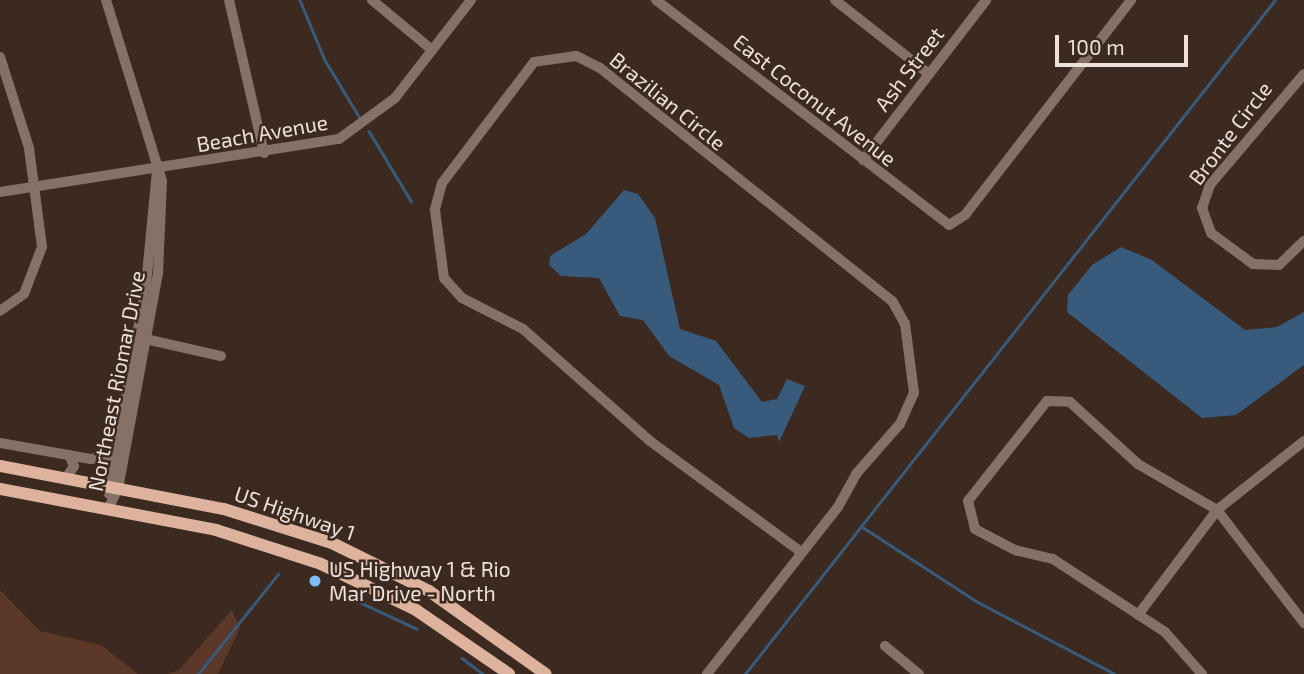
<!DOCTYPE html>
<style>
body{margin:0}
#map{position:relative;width:1304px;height:674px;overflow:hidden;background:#3c2a21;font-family:"Exo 2",sans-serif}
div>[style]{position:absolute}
.green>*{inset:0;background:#5b3827}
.water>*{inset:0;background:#385a7b}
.stream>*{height:2.5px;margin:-1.25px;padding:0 1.25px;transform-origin:1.25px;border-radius:1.25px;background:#385a7b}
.minor>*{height:10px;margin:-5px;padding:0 5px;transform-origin:5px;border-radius:5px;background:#867167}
.major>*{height:12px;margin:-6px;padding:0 6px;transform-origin:6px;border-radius:6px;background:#ddb39e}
.dots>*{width:19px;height:19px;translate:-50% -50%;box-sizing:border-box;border:4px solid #3c2a21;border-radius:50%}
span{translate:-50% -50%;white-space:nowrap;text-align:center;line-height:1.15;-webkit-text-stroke:5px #3c2a21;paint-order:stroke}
.street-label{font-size:21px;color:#ede1db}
.poi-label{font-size:21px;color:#ede1db}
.left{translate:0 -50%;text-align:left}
.scale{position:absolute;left:1055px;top:35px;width:133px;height:32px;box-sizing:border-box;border:4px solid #ede1db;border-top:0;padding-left:9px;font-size:21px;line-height:24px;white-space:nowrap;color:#ede1db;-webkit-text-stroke:5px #3c2a21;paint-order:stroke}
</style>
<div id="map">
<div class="green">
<i style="clip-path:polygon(0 590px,40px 631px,101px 645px,138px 674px,0 674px)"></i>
<i style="clip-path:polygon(232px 610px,240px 628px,218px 674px,167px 674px,179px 670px)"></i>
</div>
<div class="water">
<i style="clip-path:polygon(624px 190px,638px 194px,655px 218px,680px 329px,716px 341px,762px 402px,777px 399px,787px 379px,805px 386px,779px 442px,777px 435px,749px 438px,734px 428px,719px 385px,669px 356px,643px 320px,620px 316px,599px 278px,561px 276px,549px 265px,550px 256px,586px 234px)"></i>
<i style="clip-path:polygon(1121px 247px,1152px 260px,1245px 330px,1277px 327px,1304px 312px,1304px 365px,1236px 415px,1202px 418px,1067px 312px,1068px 295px,1092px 265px)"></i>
</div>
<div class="stream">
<i style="left:300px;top:0;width:65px;rotate:67.4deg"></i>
<i style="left:325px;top:60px;width:68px;rotate:58.9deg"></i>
<i style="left:369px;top:131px;width:82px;rotate:59deg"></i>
<i style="left:861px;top:526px;width:137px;rotate:33.1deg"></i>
<i style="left:976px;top:601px;width:157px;rotate:27.7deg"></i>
<i style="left:336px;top:591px;width:89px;rotate:25.1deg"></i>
<i style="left:462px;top:658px;width:26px;rotate:37deg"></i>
<i style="left:198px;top:674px;width:128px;rotate:-51.3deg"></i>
<i style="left:745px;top:674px;width:857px;rotate:-51.82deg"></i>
</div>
<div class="minor">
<i style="left:106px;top:0;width:189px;rotate:72.8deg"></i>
<i style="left:162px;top:181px;width:92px;rotate:92.5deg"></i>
<i style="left:158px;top:273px;width:219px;rotate:100.5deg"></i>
<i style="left:118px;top:488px;width:23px;rotate:115deg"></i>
<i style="left:229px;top:0;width:157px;rotate:77.1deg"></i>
<i style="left:372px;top:0;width:78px;rotate:39.8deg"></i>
<i style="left:656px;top:0;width:369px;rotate:37.5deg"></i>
<i style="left:949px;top:225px;width:19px;rotate:-32deg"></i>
<i style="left:965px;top:215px;width:272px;rotate:-52.3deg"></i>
<i style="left:835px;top:0;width:120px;rotate:38.2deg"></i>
<i style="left:0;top:57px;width:96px;rotate:72.3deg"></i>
<i style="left:29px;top:148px;width:100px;rotate:82.5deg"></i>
<i style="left:42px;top:247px;width:50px;rotate:111deg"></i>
<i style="left:24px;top:294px;width:29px;rotate:145deg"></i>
<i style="left:1304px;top:74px;width:145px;rotate:130.3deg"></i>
<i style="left:1210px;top:185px;width:24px;rotate:109deg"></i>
<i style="left:1202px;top:208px;width:27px;rotate:70deg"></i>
<i style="left:1211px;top:233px;width:52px;rotate:36.4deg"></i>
<i style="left:1253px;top:264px;width:26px;rotate:2deg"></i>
<i style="left:1279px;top:265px;width:35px;rotate:-44deg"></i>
<i style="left:863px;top:160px;width:202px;rotate:-52.4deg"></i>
<i style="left:0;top:192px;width:343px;rotate:-8.9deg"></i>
<i style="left:339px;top:139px;width:69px;rotate:-36.2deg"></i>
<i style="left:395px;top:98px;width:124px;rotate:-52.2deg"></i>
<i style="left:141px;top:338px;width:82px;rotate:12.7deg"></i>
<i style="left:0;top:443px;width:92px;rotate:10deg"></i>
<i style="left:91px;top:459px;width:25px;rotate:-11deg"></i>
<i style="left:66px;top:478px;width:14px;rotate:-56deg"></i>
<i style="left:74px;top:466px;width:12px;rotate:-114deg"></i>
<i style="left:109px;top:494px;width:212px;rotate:-80deg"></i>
<i style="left:146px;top:285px;width:116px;rotate:-84.5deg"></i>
<i style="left:1138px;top:615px;width:131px;rotate:-53deg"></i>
<i style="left:1217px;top:510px;width:111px;rotate:-38.4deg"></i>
<i style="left:885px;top:646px;width:44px;rotate:39.5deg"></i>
<i style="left:707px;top:674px;width:212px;rotate:-51.9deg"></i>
<i style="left:838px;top:507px;width:38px;rotate:-61deg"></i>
<i style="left:856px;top:474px;width:67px;rotate:-48.7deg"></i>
<i style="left:900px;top:424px;width:34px;rotate:-66deg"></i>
<i style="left:914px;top:393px;width:70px;rotate:-97.4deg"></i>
<i style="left:905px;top:324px;width:26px;rotate:-119deg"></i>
<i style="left:892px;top:301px;width:374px;rotate:-141.4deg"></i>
<i style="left:600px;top:68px;width:27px;rotate:-153deg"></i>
<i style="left:576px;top:56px;width:42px;rotate:171.9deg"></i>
<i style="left:534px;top:62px;width:152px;rotate:127.2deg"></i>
<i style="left:442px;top:183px;width:28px;rotate:105deg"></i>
<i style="left:435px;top:210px;width:69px;rotate:82.5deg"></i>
<i style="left:444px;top:278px;width:27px;rotate:48deg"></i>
<i style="left:462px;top:298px;width:68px;rotate:26.9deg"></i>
<i style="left:523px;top:329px;width:169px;rotate:41.4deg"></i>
<i style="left:650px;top:441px;width:187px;rotate:36.3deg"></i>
<i style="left:1202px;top:674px;width:56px;rotate:-131.4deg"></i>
<i style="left:1165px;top:632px;width:134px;rotate:-146.9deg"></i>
<i style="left:1053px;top:559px;width:37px;rotate:-167deg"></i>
<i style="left:1017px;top:551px;width:47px;rotate:-152.4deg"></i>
<i style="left:975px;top:529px;width:29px;rotate:-104deg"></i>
<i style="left:968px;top:501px;width:127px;rotate:-51.7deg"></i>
<i style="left:1047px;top:401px;width:23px;rotate:2deg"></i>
<i style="left:1070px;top:402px;width:92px;rotate:42.4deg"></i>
<i style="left:1138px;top:464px;width:91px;rotate:30.2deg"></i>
<i style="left:1217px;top:510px;width:143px;rotate:52.4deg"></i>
</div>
<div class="major">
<i style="left:0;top:466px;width:228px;rotate:10.9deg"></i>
<i style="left:224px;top:509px;width:113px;rotate:17.5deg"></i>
<i style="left:332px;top:543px;width:108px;rotate:26.3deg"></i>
<i style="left:429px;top:591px;width:143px;rotate:35.4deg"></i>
<i style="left:0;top:489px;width:220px;rotate:10.7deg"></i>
<i style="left:216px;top:530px;width:110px;rotate:17.9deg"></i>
<i style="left:321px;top:564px;width:106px;rotate:25.8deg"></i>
<i style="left:416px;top:610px;width:113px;rotate:34.5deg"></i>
</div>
<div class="dots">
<i style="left:315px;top:581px;background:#7fbdfa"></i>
</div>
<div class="street-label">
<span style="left:909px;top:69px;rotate:-53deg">Ash Street</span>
<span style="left:815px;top:100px;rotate:38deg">East Coconut Avenue</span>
<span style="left:668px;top:101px;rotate:39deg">Brazilian Circle</span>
<span style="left:262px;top:133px;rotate:-10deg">Beach Avenue</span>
<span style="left:1230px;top:133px;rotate:-53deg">Bronte Circle</span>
<span style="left:116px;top:381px;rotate:-79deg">Northeast Riomar Drive</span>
<span style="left:295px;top:513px;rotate:19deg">US Highway 1</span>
</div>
<div class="poi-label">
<span class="left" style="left:329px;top:581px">US Highway 1 &amp; Rio<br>Mar Drive - North</span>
</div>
<div class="scale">100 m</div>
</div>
